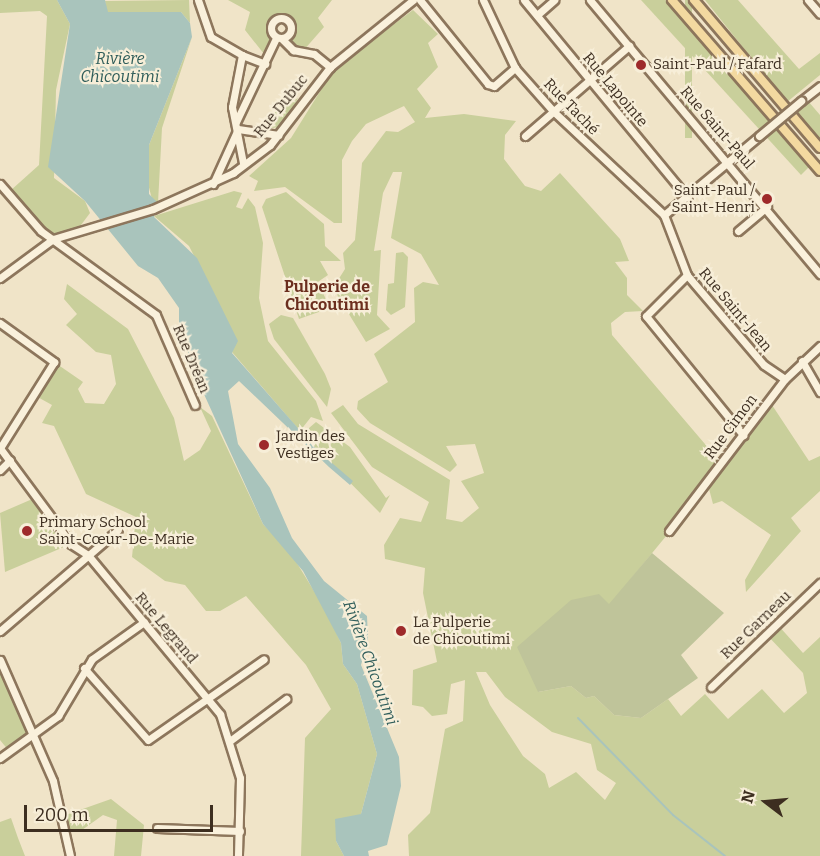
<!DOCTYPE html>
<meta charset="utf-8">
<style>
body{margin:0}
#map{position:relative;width:820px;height:856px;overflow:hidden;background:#f0e4c8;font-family:Bitter,serif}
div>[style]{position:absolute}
.green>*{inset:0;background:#c9cf9b;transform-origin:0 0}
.cemetery>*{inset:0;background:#bfc49a}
.water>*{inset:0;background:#a9c4bc}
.stream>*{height:2px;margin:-1px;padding:0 1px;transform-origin:1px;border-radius:1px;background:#a9c4bc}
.roads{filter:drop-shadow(2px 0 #8d765c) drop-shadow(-2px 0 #8d765c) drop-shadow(0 2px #8d765c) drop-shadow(0 -2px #8d765c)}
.minor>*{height:7px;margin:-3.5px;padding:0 3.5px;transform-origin:3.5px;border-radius:3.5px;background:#faf1dc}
.minor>.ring{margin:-3.5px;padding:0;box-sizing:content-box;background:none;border:7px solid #faf1dc;border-radius:50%}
.major>*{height:8px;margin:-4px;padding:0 4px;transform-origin:4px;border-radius:4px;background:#f3d9a0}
.bridges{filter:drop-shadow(2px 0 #8d765c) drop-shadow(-2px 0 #8d765c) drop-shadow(0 2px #8d765c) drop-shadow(0 -2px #8d765c)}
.minor-bridge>*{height:7px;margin:-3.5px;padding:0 3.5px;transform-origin:3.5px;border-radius:3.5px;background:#faf1dc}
.dots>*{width:16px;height:16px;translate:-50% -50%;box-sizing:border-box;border:3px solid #f7eed8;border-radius:50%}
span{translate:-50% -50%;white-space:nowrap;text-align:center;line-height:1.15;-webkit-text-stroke:4.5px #f7eed8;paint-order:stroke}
.poi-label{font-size:15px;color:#3d2e20}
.left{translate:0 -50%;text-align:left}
.right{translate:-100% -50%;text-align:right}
.street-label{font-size:15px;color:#3d2e20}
.water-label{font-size:16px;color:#2f5d5a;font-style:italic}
.neighbourhood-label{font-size:16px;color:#6b2e1e;font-weight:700}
.north{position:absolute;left:736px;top:772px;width:60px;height:60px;-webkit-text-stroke:4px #f7eed8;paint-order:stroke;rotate:286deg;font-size:16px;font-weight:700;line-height:24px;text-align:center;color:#3d2e20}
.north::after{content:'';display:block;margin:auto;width:21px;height:27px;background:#3d2e20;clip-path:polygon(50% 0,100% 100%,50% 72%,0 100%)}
.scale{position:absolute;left:24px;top:805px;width:189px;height:27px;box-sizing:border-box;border:3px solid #3d2e20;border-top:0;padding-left:8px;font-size:18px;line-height:21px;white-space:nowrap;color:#3d2e20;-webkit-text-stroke:4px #f7eed8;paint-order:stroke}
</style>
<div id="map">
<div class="green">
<i style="clip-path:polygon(0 0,57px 0,70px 24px,56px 90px,54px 178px,85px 201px,90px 213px,78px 229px,51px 234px,10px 191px,39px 165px,47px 16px,40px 11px,0 13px)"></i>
<i style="clip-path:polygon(189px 0,190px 23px,181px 12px,107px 12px,105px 1px)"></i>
<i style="clip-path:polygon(228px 0,332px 0,318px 18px,324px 27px,303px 51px,289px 42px,295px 28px,290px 16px,273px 15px,266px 27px,271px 44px,264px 54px,245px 30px,250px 12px)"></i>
<i style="clip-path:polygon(641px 0,665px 0,810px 166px,801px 175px)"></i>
<i style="left:685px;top:0;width:7px;height:138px"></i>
<i style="clip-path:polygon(705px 0,738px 0,799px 69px,820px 53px,820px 75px,787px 102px)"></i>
<i style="clip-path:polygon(evenodd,413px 10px,438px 34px,428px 43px,438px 67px,417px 89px,431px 108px,425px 118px,464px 114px,516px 121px,505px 135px,504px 159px,525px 186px,541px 191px,560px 173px,620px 239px,629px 261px,615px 262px,627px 278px,627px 295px,643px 311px,625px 312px,611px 323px,612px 335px,722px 464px,772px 405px,809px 461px,820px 456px,820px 491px,791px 518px,801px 531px,746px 592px,745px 580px,771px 535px,722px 501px,713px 504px,708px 485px,538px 692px,571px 686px,586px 698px,594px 696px,614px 715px,641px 718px,668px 699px,681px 716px,705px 694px,728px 719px,762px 689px,784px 713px,807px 693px,803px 673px,766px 634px,777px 624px,803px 653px,820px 637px,820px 856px,409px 856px,408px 835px,430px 813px,445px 729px,463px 721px,465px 680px,451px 684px,447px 714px,432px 716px,423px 707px,412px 705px,413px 670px,437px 662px,423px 593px,425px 568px,385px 559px,384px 545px,400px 518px,421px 522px,429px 502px,372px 467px,331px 413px,343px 405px,358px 424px,450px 480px,446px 519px,462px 522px,479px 508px,461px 481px,484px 473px,475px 444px,446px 446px,457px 465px,450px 472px,370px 423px,357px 409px,358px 401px,388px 382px,374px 354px,415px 322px,414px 288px,423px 282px,439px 285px,421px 254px,391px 238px,402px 172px,393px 172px,383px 193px,374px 251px,381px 250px,377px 315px,390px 329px,366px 342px,333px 288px,345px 269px,343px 253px,355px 240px,362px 163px,386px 131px,398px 132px,415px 122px,404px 106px,366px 124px,352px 141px,342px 160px,342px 223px,334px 223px,285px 187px,254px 191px,258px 181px,249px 176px,291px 138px,334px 69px,413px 10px,476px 672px,486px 672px,505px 697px,552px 732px,591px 744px,597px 770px,616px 783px,605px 800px,576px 772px,549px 788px,545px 774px,523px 756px,490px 705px,476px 672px)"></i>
<i style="clip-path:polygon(192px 37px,162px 128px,158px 203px,153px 203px,146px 176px,149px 145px)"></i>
<i style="clip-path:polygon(298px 98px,283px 126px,258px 131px,271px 114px)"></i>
<i style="clip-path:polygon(808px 101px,820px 115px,820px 140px,796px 112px)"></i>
<i style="clip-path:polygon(234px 191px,242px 193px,236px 207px,242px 209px,248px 198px,255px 207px,263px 243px,259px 298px,268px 341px,316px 401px,323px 421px,311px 417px,300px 431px,232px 352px,237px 341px,189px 246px,154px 216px)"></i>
<i style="clip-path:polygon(286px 192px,324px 224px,325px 246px,341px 261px,320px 261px,328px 275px,306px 290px,323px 293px,330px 308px,299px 319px,262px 207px,266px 199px)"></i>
<i style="clip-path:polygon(403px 252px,408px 257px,405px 307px,391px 315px,386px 310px,388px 284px,394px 283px,396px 253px)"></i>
<i style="clip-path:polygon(67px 284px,128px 329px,174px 418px,184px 461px,200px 450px,211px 431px,200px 407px,212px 416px,263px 524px,292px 555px,325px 609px,341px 643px,343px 664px,357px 684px,377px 754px,361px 814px,336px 841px,344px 856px,301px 856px,305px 738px,331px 709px,306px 665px,246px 596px,220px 611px,206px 611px,185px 585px,165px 581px,132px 557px,136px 517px,86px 494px,54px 426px,42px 423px,52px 405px,34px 395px,54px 362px,83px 382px,78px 389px,85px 403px,104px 404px,116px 384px,111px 355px,96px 352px,66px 325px,77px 314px,64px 299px)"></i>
<i style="clip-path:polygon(281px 315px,293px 318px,325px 374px,331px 389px,327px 407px,274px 339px,269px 324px)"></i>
<i style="clip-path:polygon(316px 422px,350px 447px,386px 498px,390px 495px,380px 513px,302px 434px)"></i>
<i style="clip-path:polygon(37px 497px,71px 544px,5px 572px,0 513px)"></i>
<i style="clip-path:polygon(0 661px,31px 732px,9px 751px,0 740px)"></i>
<i style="clip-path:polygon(111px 799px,144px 825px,141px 856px,114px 856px,117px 820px,103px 815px,82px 830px,62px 833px,60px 817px)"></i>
<i style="clip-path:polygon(11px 818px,18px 838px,25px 856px,0 856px,0 822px)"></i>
</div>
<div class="cemetery">
<i style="clip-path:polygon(652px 553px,724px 613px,681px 655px,698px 678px,641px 718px,614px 715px,594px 696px,586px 698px,571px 686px,538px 692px,517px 647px,571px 600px,599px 594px,609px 604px)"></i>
</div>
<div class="water">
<i style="clip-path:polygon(57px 0,105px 0,108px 12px,181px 12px,190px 23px,192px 37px,149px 145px,149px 194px,158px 203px,154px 217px,197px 258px,238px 341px,232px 353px,318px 451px,353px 481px,350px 485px,329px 467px,239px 381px,228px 391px,238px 444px,270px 488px,292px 538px,324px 581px,367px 616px,368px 640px,361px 665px,399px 757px,401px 786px,387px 845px,368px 851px,369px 856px,344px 856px,336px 841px,335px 819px,361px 814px,377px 754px,357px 684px,343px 664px,341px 643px,303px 571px,263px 524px,203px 392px,179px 328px,179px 308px,158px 278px,138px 266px,85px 201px,48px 167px,70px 24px)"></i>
</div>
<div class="stream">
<i style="left:578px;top:718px;width:136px;rotate:45.6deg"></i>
<i style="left:673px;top:815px;width:66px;rotate:38.3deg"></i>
</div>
<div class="roads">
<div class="minor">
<i style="left:198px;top:0;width:39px;rotate:71deg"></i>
<i style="left:211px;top:37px;width:36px;rotate:30deg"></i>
<i style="left:242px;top:55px;width:53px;rotate:100.9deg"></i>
<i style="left:232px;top:107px;width:57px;rotate:78.9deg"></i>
<i style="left:420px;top:0;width:108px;rotate:51deg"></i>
<i style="left:488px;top:84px;width:6px;rotate:18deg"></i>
<i style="left:494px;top:86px;width:28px;rotate:-41deg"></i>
<i style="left:483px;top:0;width:75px;rotate:64.8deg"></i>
<i style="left:515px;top:68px;width:57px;rotate:48.5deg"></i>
<i style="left:553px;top:111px;width:152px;rotate:43.1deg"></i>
<i style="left:664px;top:215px;width:64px;rotate:69deg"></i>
<i style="left:687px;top:275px;width:118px;rotate:49.5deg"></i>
<i style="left:764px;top:365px;width:25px;rotate:34deg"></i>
<i style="left:524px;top:0;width:256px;rotate:50.4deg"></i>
<i style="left:590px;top:0;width:358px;rotate:50deg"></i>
<i style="left:808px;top:0;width:18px;rotate:49deg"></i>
<i style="left:537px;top:15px;width:23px;rotate:-41deg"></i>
<i class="ring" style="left:271px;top:18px;width:13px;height:13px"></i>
<i style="left:282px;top:39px;width:16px;rotate:45deg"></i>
<i style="left:293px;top:50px;width:21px;rotate:11deg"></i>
<i style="left:314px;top:54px;width:21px;rotate:39deg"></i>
<i style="left:242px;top:55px;width:25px;rotate:21deg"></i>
<i style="left:801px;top:101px;width:24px;rotate:-38deg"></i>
<i style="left:236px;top:122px;width:93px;rotate:-64.5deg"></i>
<i style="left:238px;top:129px;width:41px;rotate:8.3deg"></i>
<i style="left:525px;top:136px;width:138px;rotate:-40.9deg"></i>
<i style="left:0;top:184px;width:62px;rotate:48.9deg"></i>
<i style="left:41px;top:231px;width:142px;rotate:36.1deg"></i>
<i style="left:156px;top:315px;width:98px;rotate:66.6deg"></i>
<i style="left:213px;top:184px;width:58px;rotate:-65.6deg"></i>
<i style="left:664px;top:215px;width:124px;rotate:-39.7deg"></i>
<i style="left:738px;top:231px;width:38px;rotate:-40deg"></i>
<i style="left:687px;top:275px;width:58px;rotate:135deg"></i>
<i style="left:646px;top:316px;width:154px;rotate:50.8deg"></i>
<i style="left:0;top:278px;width:66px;rotate:-36.3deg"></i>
<i style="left:53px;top:239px;width:104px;rotate:-16.7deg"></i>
<i style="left:153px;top:209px;width:88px;rotate:-24.2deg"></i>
<i style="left:233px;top:173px;width:46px;rotate:-37.1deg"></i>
<i style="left:270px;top:145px;width:98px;rotate:-52.4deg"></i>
<i style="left:330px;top:67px;width:107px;rotate:-38.9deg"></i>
<i style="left:0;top:323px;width:67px;rotate:35.8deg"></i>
<i style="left:54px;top:362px;width:102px;rotate:122.1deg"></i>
<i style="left:802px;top:361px;width:36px;rotate:60deg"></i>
<i style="left:0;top:448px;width:119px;rotate:53.5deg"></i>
<i style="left:71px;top:544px;width:20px;rotate:33deg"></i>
<i style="left:88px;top:555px;width:207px;rotate:50.3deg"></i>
<i style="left:220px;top:714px;width:67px;rotate:72.6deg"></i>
<i style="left:240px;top:778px;width:78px;rotate:91.5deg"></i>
<i style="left:0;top:470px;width:14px;rotate:-45deg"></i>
<i style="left:669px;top:531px;width:191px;rotate:-52.7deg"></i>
<i style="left:785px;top:379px;width:48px;rotate:-43.3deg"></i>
<i style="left:0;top:631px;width:155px;rotate:-40.6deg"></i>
<i style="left:0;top:660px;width:132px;rotate:66.3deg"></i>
<i style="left:53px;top:781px;width:77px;rotate:77.2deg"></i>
<i style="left:84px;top:668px;width:96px;rotate:48.4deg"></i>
<i style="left:148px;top:740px;width:141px;rotate:-34.9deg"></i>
<i style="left:711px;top:687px;width:151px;rotate:-43.7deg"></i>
<i style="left:231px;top:740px;width:69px;rotate:-36.7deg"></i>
<i style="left:0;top:758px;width:72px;rotate:-35.9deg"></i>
<i style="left:58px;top:716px;width:66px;rotate:-59.2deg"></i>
<i style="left:92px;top:659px;width:64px;rotate:-35.4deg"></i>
<i style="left:157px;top:828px;width:83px;rotate:2.1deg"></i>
</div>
<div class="major">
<i style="left:672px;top:0;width:226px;rotate:49.1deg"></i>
<i style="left:694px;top:0;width:194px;rotate:49.6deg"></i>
</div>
</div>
<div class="bridges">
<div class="minor-bridge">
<i style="left:759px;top:136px;width:55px;rotate:-39.8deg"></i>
</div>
</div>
<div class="dots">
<i style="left:641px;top:65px;background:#9e2a2b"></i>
<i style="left:767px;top:199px;background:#9e2a2b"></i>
<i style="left:264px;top:445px;background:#9e2a2b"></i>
<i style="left:27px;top:531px;background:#9e2a2b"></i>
<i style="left:401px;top:631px;background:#9e2a2b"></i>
</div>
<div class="poi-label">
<span class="left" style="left:653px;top:65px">Saint-Paul / Fafard</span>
<span class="right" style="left:755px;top:199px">Saint-Paul /<br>Saint-Henri</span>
<span class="left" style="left:276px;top:445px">Jardin des<br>Vestiges</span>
<span class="left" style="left:39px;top:531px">Primary School<br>Saint-Cœur-De-Marie</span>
<span class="left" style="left:413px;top:631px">La Pulperie<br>de Chicoutimi</span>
</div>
<div class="street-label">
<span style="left:615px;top:90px;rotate:50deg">Rue Lapointe</span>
<span style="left:281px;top:106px;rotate:-51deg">Rue Dubuc</span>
<span style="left:571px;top:107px;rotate:46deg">Rue Taché</span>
<span style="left:717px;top:128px;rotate:49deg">Rue Saint-Paul</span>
<span style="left:735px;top:310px;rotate:50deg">Rue Saint-Jean</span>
<span style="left:191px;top:359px;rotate:67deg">Rue Dréan</span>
<span style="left:731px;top:427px;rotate:-53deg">Rue Cimon</span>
<span style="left:756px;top:625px;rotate:-44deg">Rue Garneau</span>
<span style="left:166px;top:628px;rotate:50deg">Rue Legrand</span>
</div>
<div class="water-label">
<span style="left:120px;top:68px">Rivière<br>Chicoutimi</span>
<span style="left:370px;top:663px;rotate:70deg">Rivière Chicoutimi</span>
</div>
<div class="neighbourhood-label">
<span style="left:327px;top:296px">Pulperie de<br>Chicoutimi</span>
</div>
<div class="north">N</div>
<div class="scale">200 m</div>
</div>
